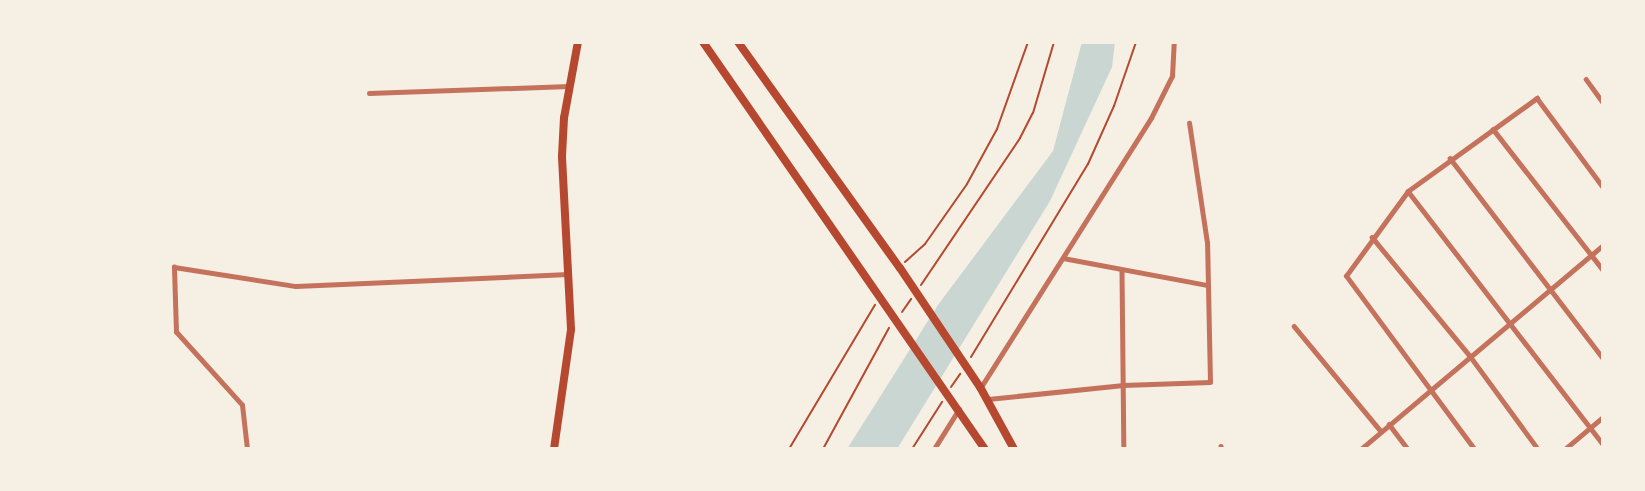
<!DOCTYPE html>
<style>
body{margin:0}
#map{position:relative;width:1645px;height:491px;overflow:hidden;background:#f6efe4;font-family:"Varela Round",sans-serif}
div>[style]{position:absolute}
.water>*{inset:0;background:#c9d6d2}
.path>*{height:2px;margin:-1px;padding:0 1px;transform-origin:1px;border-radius:1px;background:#b5482f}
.minor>*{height:4.5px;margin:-2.25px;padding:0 2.25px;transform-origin:2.25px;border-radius:2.25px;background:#c5725c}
.primary>*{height:8px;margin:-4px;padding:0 4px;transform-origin:4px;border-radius:4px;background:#b5482f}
span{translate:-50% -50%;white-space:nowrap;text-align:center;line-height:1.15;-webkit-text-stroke:6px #f6efe4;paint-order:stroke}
.frame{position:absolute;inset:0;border:44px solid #f6efe4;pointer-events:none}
</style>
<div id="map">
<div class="water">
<i style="clip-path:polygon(1082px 42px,1115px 42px,1112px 67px,1050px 201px,897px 449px,847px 449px,938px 305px,1053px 151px)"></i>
</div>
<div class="path">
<i style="left:905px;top:262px;width:27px;rotate:-42deg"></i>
<i style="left:925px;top:244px;width:73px;rotate:-55deg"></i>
<i style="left:967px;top:184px;width:63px;rotate:-61.4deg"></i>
<i style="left:997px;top:129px;width:92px;rotate:-70.4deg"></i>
<i style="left:921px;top:285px;width:177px;rotate:-56deg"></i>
<i style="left:1020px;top:138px;width:28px;rotate:-63deg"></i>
<i style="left:1033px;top:113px;width:74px;rotate:-73.5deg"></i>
<i style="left:902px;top:312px;width:16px;rotate:-55deg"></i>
<i style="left:971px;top:357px;width:226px;rotate:-58.8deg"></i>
<i style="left:1088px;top:164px;width:64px;rotate:-65.9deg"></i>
<i style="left:1114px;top:106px;width:68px;rotate:-71deg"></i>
<i style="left:951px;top:387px;width:16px;rotate:-55deg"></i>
<i style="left:789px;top:449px;width:168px;rotate:-59.2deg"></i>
<i style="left:823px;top:449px;width:138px;rotate:-61.4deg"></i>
<i style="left:912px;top:449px;width:56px;rotate:-57.4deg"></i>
</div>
<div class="minor">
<i style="left:1586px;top:79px;width:29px;rotate:54deg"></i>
<i style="left:369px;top:93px;width:200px;rotate:-2deg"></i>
<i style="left:1493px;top:129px;width:179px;rotate:52deg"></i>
<i style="left:1450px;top:158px;width:252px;rotate:52.6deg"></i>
<i style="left:1408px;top:191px;width:319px;rotate:52.4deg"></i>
<i style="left:1372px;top:237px;width:154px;rotate:50.5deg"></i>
<i style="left:1470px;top:356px;width:115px;rotate:53.8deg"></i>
<i style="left:1063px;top:258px;width:147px;rotate:10.6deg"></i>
<i style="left:1122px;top:271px;width:178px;rotate:89.4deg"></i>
<i style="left:1294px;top:326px;width:136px;rotate:50.4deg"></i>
<i style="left:981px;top:387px;width:318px;rotate:-57.7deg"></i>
<i style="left:1151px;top:118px;width:47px;rotate:-63.4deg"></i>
<i style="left:1172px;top:76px;width:34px;rotate:-87deg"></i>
<i style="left:988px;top:399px;width:136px;rotate:-5.9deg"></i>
<i style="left:1123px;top:385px;width:87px;rotate:-2deg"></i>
<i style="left:1210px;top:382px;width:139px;rotate:-91.2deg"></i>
<i style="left:1207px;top:243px;width:121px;rotate:-98.5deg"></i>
<i style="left:1389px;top:424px;width:31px;rotate:53deg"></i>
<i style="left:1221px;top:446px;width:3px;rotate:90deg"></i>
<i style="left:247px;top:449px;width:44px;rotate:-96.5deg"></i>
<i style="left:242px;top:405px;width:98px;rotate:-132.1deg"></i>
<i style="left:176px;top:332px;width:65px;rotate:-91.8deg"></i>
<i style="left:174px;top:267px;width:123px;rotate:8.9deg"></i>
<i style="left:296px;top:286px;width:272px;rotate:-2.5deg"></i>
<i style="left:934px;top:449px;width:47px;rotate:-58deg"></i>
<i style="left:1361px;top:449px;width:317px;rotate:-40.1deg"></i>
<i style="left:1474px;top:449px;width:215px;rotate:-126.5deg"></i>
<i style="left:1346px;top:276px;width:105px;rotate:-53.9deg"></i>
<i style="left:1408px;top:191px;width:159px;rotate:-35.8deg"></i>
<i style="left:1537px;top:98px;width:111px;rotate:53.4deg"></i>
<i style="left:1565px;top:449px;width:50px;rotate:-40.1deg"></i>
</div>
<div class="primary">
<i style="left:703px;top:42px;width:495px;rotate:55.3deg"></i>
<i style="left:738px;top:42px;width:278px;rotate:54.4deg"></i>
<i style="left:900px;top:268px;width:143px;rotate:56.1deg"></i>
<i style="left:980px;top:387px;width:71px;rotate:61.3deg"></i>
<i style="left:554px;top:449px;width:121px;rotate:-81.9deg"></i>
<i style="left:571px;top:329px;width:173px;rotate:-93deg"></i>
<i style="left:562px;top:156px;width:38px;rotate:-87deg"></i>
<i style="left:564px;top:118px;width:77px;rotate:-79.6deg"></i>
</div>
<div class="frame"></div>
</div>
